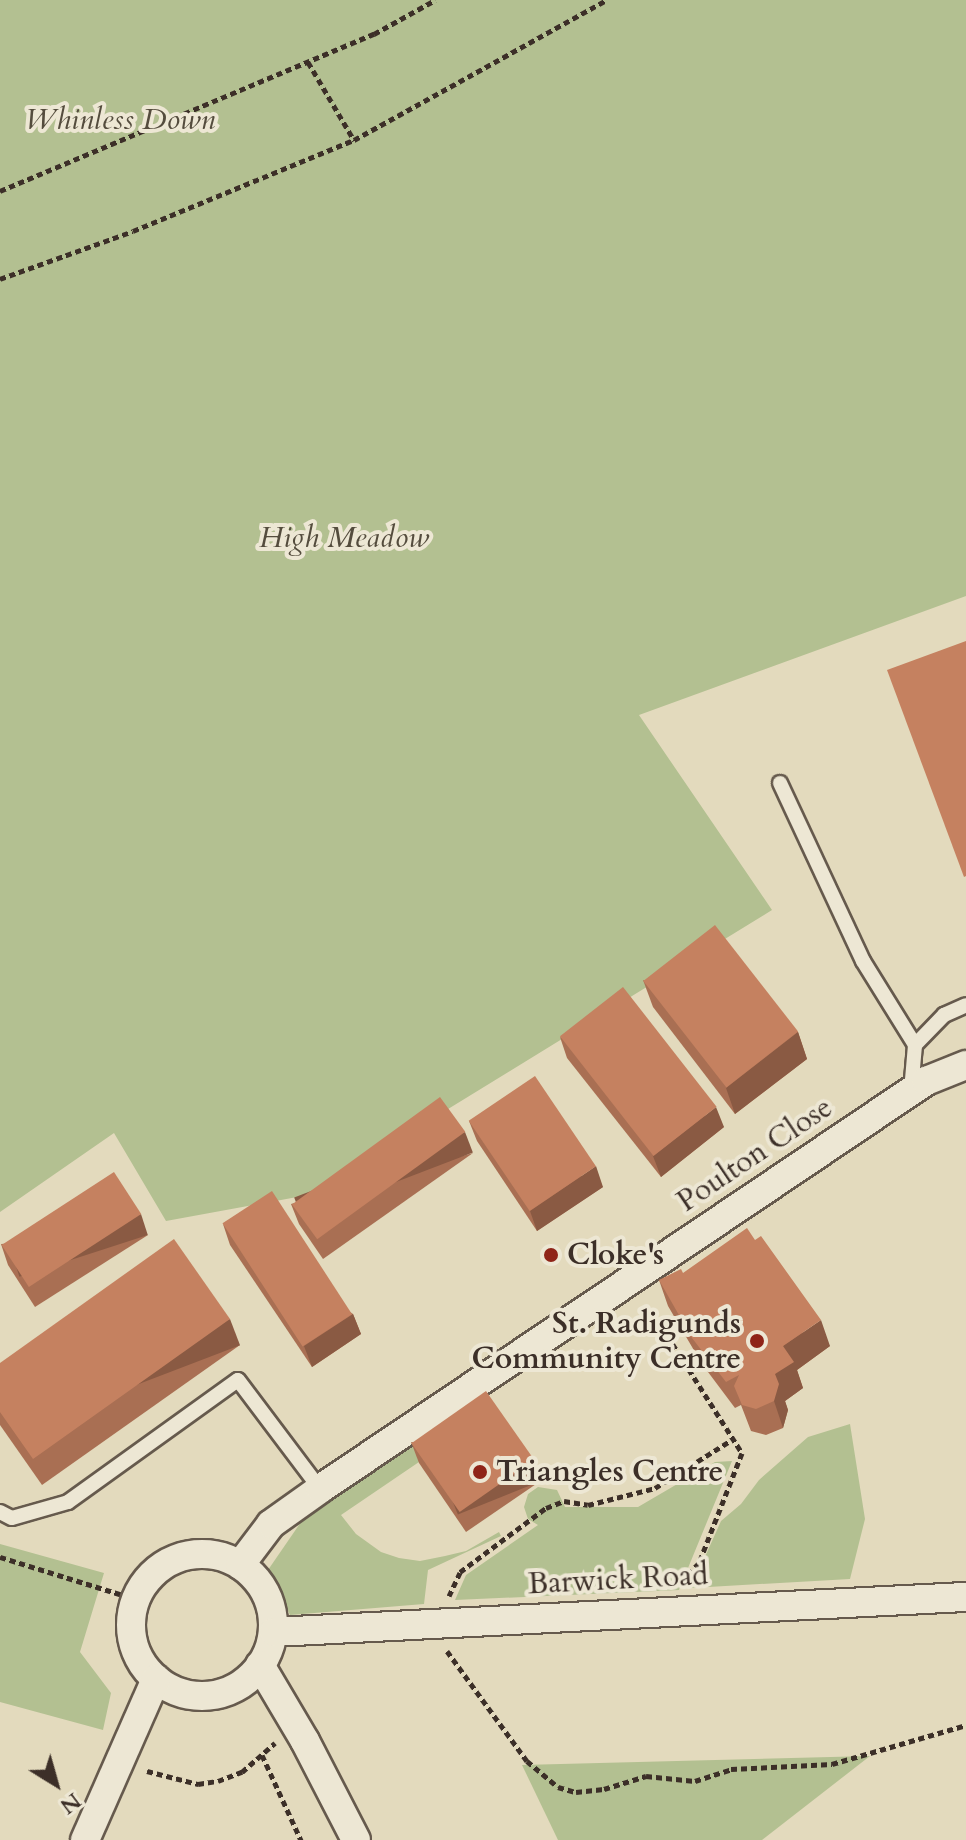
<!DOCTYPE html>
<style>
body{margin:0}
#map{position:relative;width:966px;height:1840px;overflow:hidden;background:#e3dabd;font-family:Cardo,serif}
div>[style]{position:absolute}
.green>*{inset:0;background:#b3c091}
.path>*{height:5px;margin-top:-2.5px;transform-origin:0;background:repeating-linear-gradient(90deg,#3c2f28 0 6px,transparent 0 10px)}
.roads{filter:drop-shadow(2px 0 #665a4d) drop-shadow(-2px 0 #665a4d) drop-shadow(0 2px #665a4d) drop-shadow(0 -2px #665a4d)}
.service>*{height:14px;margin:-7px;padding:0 7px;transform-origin:7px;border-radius:7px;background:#ede7d4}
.minor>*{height:28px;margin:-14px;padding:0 14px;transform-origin:14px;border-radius:14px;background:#ede7d4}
.minor>.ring{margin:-14px;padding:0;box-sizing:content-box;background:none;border:28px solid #ede7d4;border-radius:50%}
.wall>*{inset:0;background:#a96f53}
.shaded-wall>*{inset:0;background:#8a5a43;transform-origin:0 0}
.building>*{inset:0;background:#c58160;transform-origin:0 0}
.dots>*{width:22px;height:22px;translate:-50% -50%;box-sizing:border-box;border:4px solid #ede7d4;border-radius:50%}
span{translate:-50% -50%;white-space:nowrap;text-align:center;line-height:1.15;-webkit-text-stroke:8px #ede7d4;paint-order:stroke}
.park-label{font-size:30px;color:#544c3d;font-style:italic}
.street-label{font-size:30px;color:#3c2f28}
.poi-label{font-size:30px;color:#3c2f28;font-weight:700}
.left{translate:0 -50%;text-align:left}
.right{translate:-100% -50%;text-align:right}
.north{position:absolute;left:16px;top:1744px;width:80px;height:80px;-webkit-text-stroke:6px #ede7d4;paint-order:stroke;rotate:143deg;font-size:22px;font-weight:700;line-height:32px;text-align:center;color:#3c2f28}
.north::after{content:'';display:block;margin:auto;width:28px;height:36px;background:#3c2f28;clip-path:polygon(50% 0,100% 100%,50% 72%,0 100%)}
</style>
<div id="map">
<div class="green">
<i style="clip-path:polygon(0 0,966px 0,966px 596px,639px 715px,772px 910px,308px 1195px,166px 1221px,114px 1133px,0 1212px)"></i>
<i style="clip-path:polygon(485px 1394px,497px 1409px,341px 1515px,356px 1534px,381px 1552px,399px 1558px,420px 1561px,445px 1556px,466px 1551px,499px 1532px,501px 1536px,428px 1570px,424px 1604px,290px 1615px,268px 1570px,301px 1522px)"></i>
<i style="clip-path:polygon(850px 1424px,865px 1519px,850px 1579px,691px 1588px,721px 1521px,741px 1504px,759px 1480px,808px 1437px)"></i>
<i style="clip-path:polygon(732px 1461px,679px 1590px,455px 1600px,466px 1575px,538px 1525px,528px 1519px,524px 1507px,528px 1494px,538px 1487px,557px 1490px,565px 1507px,638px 1507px,715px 1462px)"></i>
<i style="clip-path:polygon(0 1544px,104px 1573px,80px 1652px,111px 1693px,103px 1730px,0 1702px)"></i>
<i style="clip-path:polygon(870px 1756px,762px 1840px,558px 1840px,522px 1765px)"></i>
</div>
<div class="path">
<i style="left:308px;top:62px;width:91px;rotate:59.5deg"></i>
<i style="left:0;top:191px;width:406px;rotate:-22.8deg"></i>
<i style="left:374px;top:34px;width:70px;rotate:-29.1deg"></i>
<i style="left:0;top:279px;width:141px;rotate:-19.8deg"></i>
<i style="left:133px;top:231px;width:239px;rotate:-22.4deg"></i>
<i style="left:354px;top:140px;width:289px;rotate:-29deg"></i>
<i style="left:651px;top:1310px;width:169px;rotate:57.5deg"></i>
<i style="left:742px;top:1453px;width:118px;rotate:111.4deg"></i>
<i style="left:699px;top:1563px;width:30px;rotate:135deg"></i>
<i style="left:0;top:1557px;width:142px;rotate:17.2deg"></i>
<i style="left:449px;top:1596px;width:26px;rotate:-65deg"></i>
<i style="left:460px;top:1572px;width:107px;rotate:-36.7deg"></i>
<i style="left:546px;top:1508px;width:19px;rotate:-21deg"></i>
<i style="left:564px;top:1501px;width:24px;rotate:9deg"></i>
<i style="left:588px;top:1505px;width:69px;rotate:-14.2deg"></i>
<i style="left:655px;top:1488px;width:92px;rotate:-32.1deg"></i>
<i style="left:447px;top:1651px;width:136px;rotate:54deg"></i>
<i style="left:527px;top:1761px;width:40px;rotate:40deg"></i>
<i style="left:558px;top:1787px;width:19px;rotate:16deg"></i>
<i style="left:576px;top:1792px;width:28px;rotate:-6deg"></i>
<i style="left:604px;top:1789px;width:44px;rotate:-17.2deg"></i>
<i style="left:646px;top:1776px;width:49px;rotate:5.8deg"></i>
<i style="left:695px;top:1781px;width:38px;rotate:-18deg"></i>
<i style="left:731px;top:1769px;width:101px;rotate:-2.8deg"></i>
<i style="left:832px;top:1764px;width:140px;rotate:-16.2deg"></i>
<i style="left:262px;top:1755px;width:94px;rotate:65.4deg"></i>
<i style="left:147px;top:1771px;width:53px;rotate:14.3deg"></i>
<i style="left:198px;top:1784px;width:20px;rotate:-9deg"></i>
<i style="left:218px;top:1781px;width:26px;rotate:-21deg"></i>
<i style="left:242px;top:1772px;width:44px;rotate:-41.3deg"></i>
</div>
<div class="roads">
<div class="service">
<i style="left:780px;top:783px;width:196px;rotate:65deg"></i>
<i style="left:863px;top:961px;width:99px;rotate:58.2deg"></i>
<i style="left:911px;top:1091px;width:46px;rotate:-85deg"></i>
<i style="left:915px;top:1045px;width:42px;rotate:-46deg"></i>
<i style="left:944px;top:1015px;width:24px;rotate:-24deg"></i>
<i style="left:0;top:1512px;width:13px;rotate:27deg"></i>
<i style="left:12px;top:1518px;width:58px;rotate:-15.9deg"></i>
<i style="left:68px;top:1502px;width:209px;rotate:-35.7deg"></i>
<i style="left:238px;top:1380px;width:136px;rotate:53deg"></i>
</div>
<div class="minor">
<i class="ring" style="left:131px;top:1554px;width:114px;height:114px"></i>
<i style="left:240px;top:1565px;width:51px;rotate:-52.9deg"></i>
<i style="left:271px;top:1524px;width:60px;rotate:-35.5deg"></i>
<i style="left:320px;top:1489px;width:731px;rotate:-33.95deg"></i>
<i style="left:926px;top:1081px;width:43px;rotate:-21.8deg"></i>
<i style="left:274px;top:1632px;width:693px;rotate:-2.9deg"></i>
<i style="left:260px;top:1665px;width:88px;rotate:59.4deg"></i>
<i style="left:305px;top:1741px;width:111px;rotate:62.7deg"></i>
<i style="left:85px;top:1840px;width:176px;rotate:-66.2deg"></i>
</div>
</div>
<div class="wall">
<i style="clip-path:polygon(643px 980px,798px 1032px,807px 1059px,735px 1114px,653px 1007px)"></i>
<i style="clip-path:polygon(560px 1037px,724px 1127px,661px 1177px,567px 1058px)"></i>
<i style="clip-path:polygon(469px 1121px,603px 1187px,537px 1231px,477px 1141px)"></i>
<i style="clip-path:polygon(473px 1153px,323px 1259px,299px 1224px,291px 1204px)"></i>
<i style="clip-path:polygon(223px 1224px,353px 1314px,361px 1334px,312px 1367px,230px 1245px)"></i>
<i style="clip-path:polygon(148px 1235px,35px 1307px,8px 1265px,1px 1244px)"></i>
<i style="clip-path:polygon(683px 1273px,830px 1346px,797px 1370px,803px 1388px,785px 1401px,788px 1410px,783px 1428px,766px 1435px,751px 1431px,741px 1405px,735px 1408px,702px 1364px,668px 1306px,659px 1280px)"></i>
<i style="clip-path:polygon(240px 1345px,42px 1485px,0 1425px,0 1363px)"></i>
<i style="clip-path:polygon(411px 1442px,534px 1460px,542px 1480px,466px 1532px,419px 1463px)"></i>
</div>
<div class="shaded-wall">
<i style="clip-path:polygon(798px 1032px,807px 1059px,735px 1114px,726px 1088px)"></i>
<i style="clip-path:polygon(716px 1107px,724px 1127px,661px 1177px,653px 1156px)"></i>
<i style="left:465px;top:1132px;width:22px;height:183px;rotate:69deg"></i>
<i style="clip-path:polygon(596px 1166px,603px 1187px,537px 1231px,530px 1211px)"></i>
<i style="left:141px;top:1214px;width:22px;height:135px;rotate:72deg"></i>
<i style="clip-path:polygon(353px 1314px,361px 1334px,312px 1367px,304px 1346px)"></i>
<i style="left:230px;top:1319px;width:28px;height:242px;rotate:69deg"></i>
<i style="clip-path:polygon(821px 1320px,830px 1346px,797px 1370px,803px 1388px,785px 1401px,788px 1410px,783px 1428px,774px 1401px,775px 1374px,783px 1346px)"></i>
<i style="left:534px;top:1460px;width:22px;height:91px;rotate:68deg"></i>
</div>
<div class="building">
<i style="clip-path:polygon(966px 641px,966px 876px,964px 877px,887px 670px)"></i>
<i style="left:715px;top:925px;width:135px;height:91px;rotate:52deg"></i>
<i style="left:623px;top:987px;width:152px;height:80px;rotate:52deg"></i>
<i style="left:535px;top:1076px;width:109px;height:80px;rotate:56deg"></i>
<i style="left:440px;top:1097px;width:43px;height:183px;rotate:54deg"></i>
<i style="left:114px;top:1172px;width:50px;height:134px;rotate:57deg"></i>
<i style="left:272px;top:1191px;width:147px;height:59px;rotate:57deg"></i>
<i style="clip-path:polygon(747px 1228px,755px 1240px,761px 1236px,821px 1320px,783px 1346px,794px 1362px,775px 1374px,779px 1384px,774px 1401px,756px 1409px,742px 1405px,734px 1386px,739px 1375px,726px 1382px,692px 1338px,659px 1280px,681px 1269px,683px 1273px)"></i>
<i style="clip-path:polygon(174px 1239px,230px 1319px,33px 1459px,0 1412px,0 1363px)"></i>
<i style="left:486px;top:1391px;width:84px;height:91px;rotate:55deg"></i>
</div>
<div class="dots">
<i style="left:551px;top:1255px;background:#8f2418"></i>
<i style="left:757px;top:1341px;background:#8f2418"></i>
<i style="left:480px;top:1472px;background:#8f2418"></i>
</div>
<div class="park-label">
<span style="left:120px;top:120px">Whinless Down</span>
<span style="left:344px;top:538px">High Meadow</span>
</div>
<div class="street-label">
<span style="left:755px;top:1155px;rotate:-34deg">Poulton Close</span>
<span style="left:618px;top:1580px;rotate:-3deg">Barwick Road</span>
</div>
<div class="poi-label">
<span class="left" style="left:567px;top:1255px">Cloke's</span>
<span class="right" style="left:741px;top:1341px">St. Radigunds<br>Community Centre</span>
<span class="left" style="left:496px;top:1472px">Triangles Centre</span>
</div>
<div class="north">N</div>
</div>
